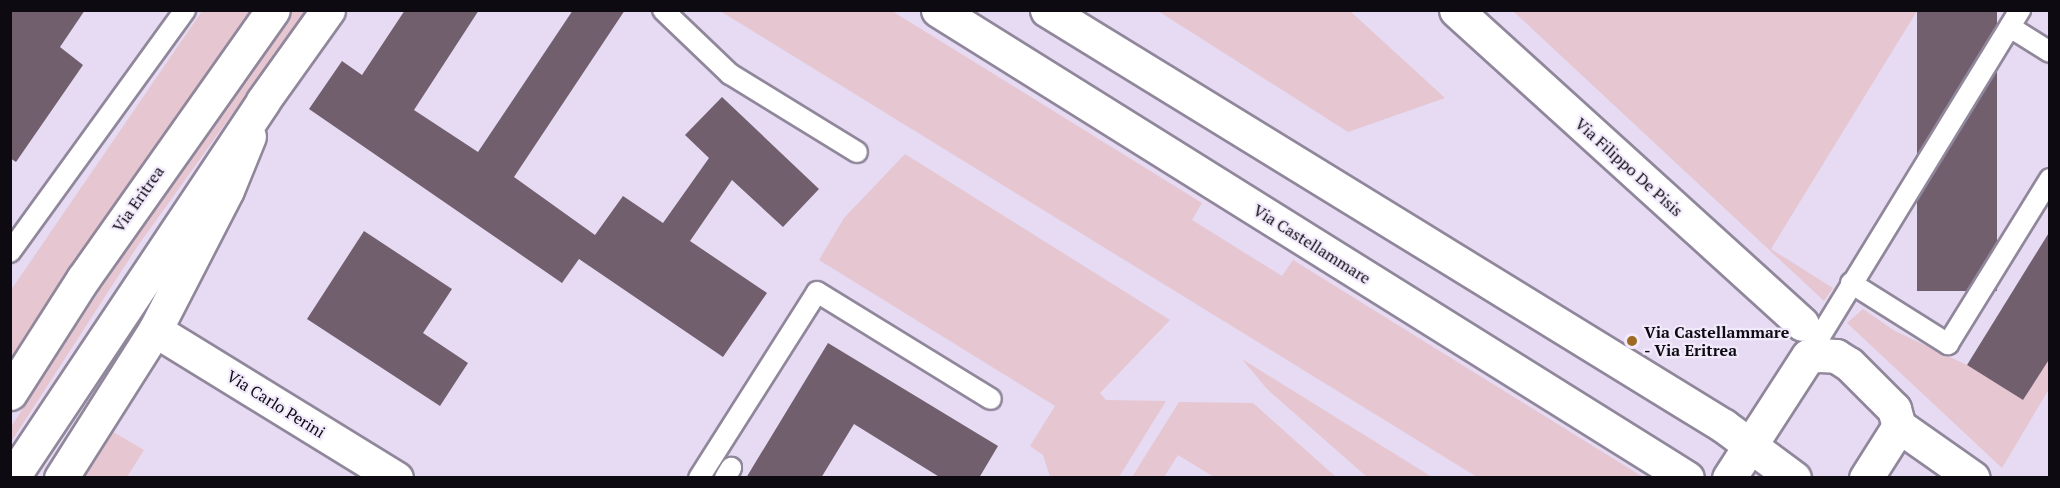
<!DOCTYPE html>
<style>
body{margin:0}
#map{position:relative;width:2060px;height:488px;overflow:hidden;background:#e6dbf2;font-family:"PT Serif",serif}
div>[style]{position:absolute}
.green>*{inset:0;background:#e6c6d1}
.building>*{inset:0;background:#715f6e;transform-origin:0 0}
.roads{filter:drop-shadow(2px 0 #90879b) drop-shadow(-2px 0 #90879b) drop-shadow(0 2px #90879b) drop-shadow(0 -2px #90879b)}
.service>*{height:20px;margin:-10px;padding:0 10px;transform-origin:10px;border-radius:10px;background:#fff}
.minor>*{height:33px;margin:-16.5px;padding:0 16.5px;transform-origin:16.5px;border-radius:16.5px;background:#fff}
.tertiary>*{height:33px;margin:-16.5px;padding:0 16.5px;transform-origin:16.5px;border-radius:16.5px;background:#fff}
.dots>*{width:16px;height:16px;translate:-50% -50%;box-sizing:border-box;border:3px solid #f2eafc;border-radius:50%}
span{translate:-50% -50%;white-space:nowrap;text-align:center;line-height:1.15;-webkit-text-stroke:4.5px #f2eafc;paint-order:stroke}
.street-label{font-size:16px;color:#0d0a11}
.poi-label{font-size:16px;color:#0d0a11;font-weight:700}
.left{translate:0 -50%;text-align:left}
.frame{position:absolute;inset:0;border:12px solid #0d0a11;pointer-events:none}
</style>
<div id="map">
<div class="green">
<i style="clip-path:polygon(202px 11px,260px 11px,11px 370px,11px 290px)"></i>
<i style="clip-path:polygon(291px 11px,306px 11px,137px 247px,11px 442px,11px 427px,131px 242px,238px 80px)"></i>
<i style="clip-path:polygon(720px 11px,892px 11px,1202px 203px,1192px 220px,1282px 276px,1293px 260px,1643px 477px,1477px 477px)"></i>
<i style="clip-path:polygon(1158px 11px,1350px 11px,1445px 98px,1348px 132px)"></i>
<i style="clip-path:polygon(1513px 11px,1917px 11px,1771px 249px,1833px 288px,1824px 301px)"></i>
<i style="clip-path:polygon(905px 154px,1170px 320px,1100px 393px,1106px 400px,1166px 401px,1119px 477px,1050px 477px,1043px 455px,1030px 446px,1055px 406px,819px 260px,844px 218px)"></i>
<i style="clip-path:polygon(1863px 309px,1895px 331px,1967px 365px,2023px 400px,2049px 358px,2049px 389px,2002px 468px,1847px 323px)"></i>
<i style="clip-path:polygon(1242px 359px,1432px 477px,1367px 477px,1267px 389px)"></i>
<i style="clip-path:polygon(1179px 402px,1253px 403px,1336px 477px,1214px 477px,1178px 455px,1164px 477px,1132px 477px)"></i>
<i style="clip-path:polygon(110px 430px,144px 450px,127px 477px,79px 478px)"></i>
</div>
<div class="building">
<i style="clip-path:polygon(10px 10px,85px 10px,60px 47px,83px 65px,16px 162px,10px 158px)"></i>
<i style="clip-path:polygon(405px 10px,479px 10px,414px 110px,478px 152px,573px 10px,625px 10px,514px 177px,595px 235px,623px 196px,663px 223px,709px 158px,685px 135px,722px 97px,819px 189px,783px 227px,732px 180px,690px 241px,767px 293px,723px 357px,579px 259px,562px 283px,309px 109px,342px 61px,362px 75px)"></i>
<i style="left:1917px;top:10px;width:80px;height:281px"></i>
<i style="clip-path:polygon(364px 231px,452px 289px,423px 333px,468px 363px,440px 406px,307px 319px)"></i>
<i style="clip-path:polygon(2050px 231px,2050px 358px,2023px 400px,1967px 365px)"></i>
<i style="clip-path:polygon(828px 343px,998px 446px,979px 478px,941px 478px,854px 424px,821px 478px,746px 478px)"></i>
</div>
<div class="roads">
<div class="service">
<i style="left:663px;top:10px;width:93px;rotate:43.7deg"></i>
<i style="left:730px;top:74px;width:149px;rotate:31.6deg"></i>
<i style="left:2010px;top:27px;width:47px;rotate:32deg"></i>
<i style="left:10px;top:252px;width:299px;rotate:-54.1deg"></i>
<i style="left:1851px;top:283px;width:115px;rotate:32.2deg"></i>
<i style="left:1948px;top:344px;width:194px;rotate:-58.3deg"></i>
<i style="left:1808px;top:356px;width:406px;rotate:-58.5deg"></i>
<i style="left:699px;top:478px;width:220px;rotate:-57.6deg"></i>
<i style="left:817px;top:292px;width:204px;rotate:31.6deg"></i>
<i style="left:725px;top:478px;width:12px;rotate:-59deg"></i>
</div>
<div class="minor">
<i style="left:1456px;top:10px;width:467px;rotate:42.2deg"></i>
<i style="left:155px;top:330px;width:283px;rotate:31.6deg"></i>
<i style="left:61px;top:478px;width:175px;rotate:-57.6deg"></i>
<i style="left:155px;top:330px;width:157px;rotate:-62.8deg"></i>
<i style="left:227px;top:190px;width:58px;rotate:-67.8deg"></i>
<i style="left:1729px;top:478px;width:145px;rotate:-57.1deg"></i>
<i style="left:1808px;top:356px;width:11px;rotate:-5deg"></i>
<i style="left:1819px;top:355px;width:17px;rotate:3deg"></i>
<i style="left:1836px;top:356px;width:15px;rotate:32deg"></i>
<i style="left:1849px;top:364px;width:64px;rotate:45deg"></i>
<i style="left:1894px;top:409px;width:18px;rotate:74deg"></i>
<i style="left:1899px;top:426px;width:90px;rotate:35.1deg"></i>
<i style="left:1866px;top:478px;width:62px;rotate:-57.6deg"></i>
</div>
<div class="tertiary">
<i style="left:938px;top:10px;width:883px;rotate:32deg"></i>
<i style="left:1047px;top:10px;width:795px;rotate:31.57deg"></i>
<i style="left:1724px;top:426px;width:87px;rotate:36.6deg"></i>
<i style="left:10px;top:393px;width:135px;rotate:-57.4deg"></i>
<i style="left:83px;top:279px;width:329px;rotate:-54.8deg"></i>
<i style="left:12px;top:478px;width:453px;rotate:-56.3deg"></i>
<i style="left:263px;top:101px;width:112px;rotate:-54.5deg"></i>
</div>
</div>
<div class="dots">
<i style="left:1632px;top:341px;background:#9e6a22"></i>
</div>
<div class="street-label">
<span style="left:1629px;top:167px;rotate:42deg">Via Filippo De Pisis</span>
<span style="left:138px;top:199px;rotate:-55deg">Via Eritrea</span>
<span style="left:1312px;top:244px;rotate:32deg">Via Castellammare</span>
<span style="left:276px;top:404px;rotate:32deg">Via Carlo Perini</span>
</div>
<div class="poi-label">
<span class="left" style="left:1644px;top:341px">Via Castellammare<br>- Via Eritrea</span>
</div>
<div class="frame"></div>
</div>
